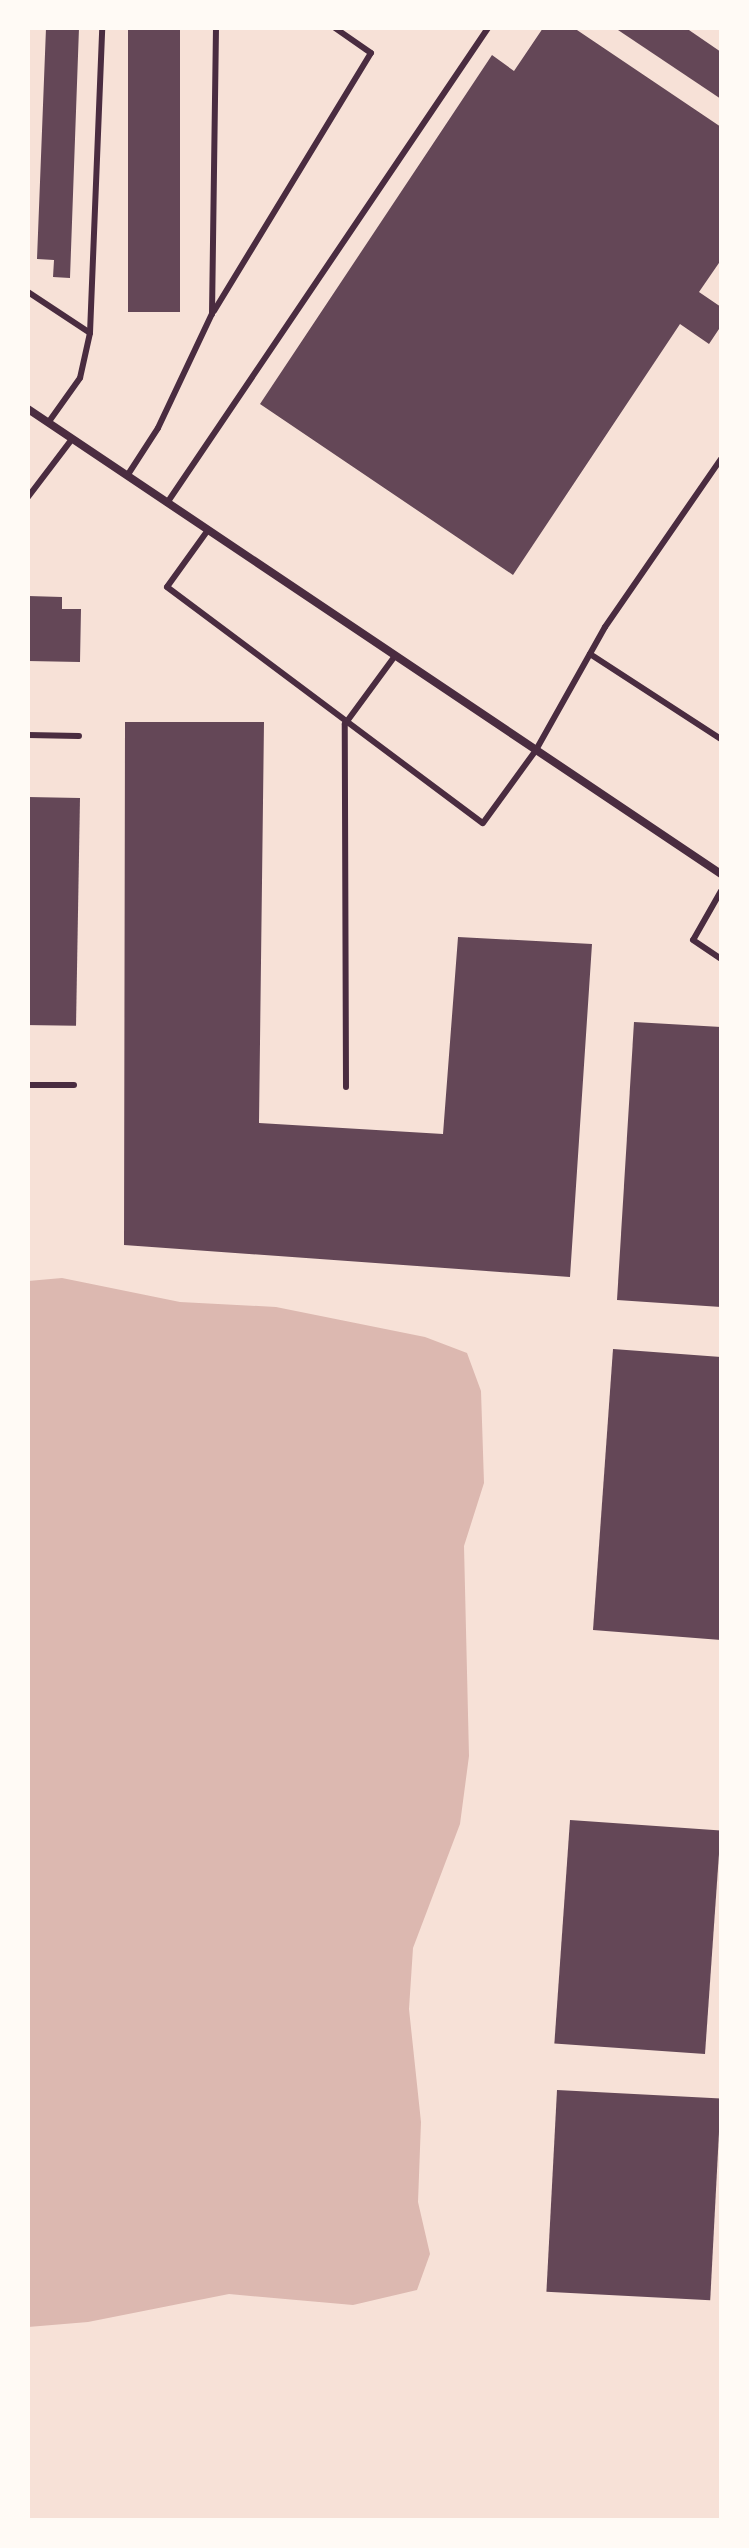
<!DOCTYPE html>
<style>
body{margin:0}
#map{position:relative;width:749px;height:2548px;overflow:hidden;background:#f7e1d7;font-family:Roboto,sans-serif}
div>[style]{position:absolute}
.water>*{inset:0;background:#dcb8b0}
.building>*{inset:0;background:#644757;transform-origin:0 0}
.service>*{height:6px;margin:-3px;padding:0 3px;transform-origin:3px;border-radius:3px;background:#4a2c40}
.minor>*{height:8px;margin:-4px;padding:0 4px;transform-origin:4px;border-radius:4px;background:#4a2c40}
span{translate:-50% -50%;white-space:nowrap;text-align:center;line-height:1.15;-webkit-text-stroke:8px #fffaf5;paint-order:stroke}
.frame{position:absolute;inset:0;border:30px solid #fffaf5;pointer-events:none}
</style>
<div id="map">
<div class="water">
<i style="clip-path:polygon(62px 1278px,180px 1302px,276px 1307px,425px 1337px,467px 1353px,481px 1391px,484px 1483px,464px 1546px,469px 1756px,460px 1824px,413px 1948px,409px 2009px,421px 2122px,418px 2202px,430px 2254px,417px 2290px,353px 2305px,229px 2294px,88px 2322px,28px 2327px,28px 1281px)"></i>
</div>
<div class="building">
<i style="clip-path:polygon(46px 28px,79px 28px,70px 278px,53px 277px,54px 260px,37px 259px)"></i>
<i style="left:128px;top:28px;width:52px;height:284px"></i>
<i style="clip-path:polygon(543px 28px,574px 28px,721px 127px,721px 260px,699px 292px,721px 307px,721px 326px,709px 344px,680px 324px,513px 575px,260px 404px,492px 55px,514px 71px)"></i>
<i style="clip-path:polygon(615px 28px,686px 28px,721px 52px,721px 99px)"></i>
<i style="clip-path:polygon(28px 596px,62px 597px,62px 609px,81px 609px,80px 662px,28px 661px)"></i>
<i style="clip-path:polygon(125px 722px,264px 722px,259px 1123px,443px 1134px,458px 937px,592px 944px,570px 1277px,124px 1245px)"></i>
<i style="left:28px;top:797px;width:52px;height:228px;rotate:1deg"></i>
<i style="clip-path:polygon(634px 1022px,721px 1027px,721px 1307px,617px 1300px)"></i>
<i style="clip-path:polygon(613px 1349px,721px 1357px,721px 1640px,593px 1630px)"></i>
<i style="left:570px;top:1820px;width:151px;height:224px;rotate:4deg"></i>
<i style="left:557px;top:2090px;width:164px;height:202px;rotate:3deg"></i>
</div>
<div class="service">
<i style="left:28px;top:292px;width:74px;rotate:33.5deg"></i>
<i style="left:90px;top:333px;width:46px;rotate:102.5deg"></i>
<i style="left:80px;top:378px;width:55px;rotate:125.4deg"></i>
<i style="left:214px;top:311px;width:302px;rotate:-58.7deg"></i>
<i style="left:371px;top:53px;width:44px;rotate:-145.2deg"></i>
<i style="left:90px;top:333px;width:305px;rotate:-87.7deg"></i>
<i style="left:127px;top:476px;width:57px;rotate:-57.1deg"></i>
<i style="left:158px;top:428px;width:126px;rotate:-64.7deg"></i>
<i style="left:212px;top:314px;width:286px;rotate:-89.2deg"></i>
<i style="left:28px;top:497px;width:73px;rotate:-52.8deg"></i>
<i style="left:167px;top:503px;width:573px;rotate:-55.95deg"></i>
<i style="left:208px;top:530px;width:70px;rotate:125.7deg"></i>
<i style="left:167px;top:587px;width:394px;rotate:36.8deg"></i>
<i style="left:483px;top:823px;width:90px;rotate:-54deg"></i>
<i style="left:536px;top:750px;width:141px;rotate:-60.7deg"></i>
<i style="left:605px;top:627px;width:204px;rotate:-55.4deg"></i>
<i style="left:590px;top:654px;width:156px;rotate:33deg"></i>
<i style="left:28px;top:735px;width:51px;rotate:1.1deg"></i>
<i style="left:721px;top:891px;width:56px;rotate:119.7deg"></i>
<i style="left:693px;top:940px;width:34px;rotate:34deg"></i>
<i style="left:28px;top:1085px;width:46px"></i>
<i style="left:346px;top:1087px;width:363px;rotate:-90.2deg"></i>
<i style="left:345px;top:724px;width:84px;rotate:-53.7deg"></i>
</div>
<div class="minor">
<i style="left:28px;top:409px;width:835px;rotate:33.86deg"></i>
</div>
<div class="frame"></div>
</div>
